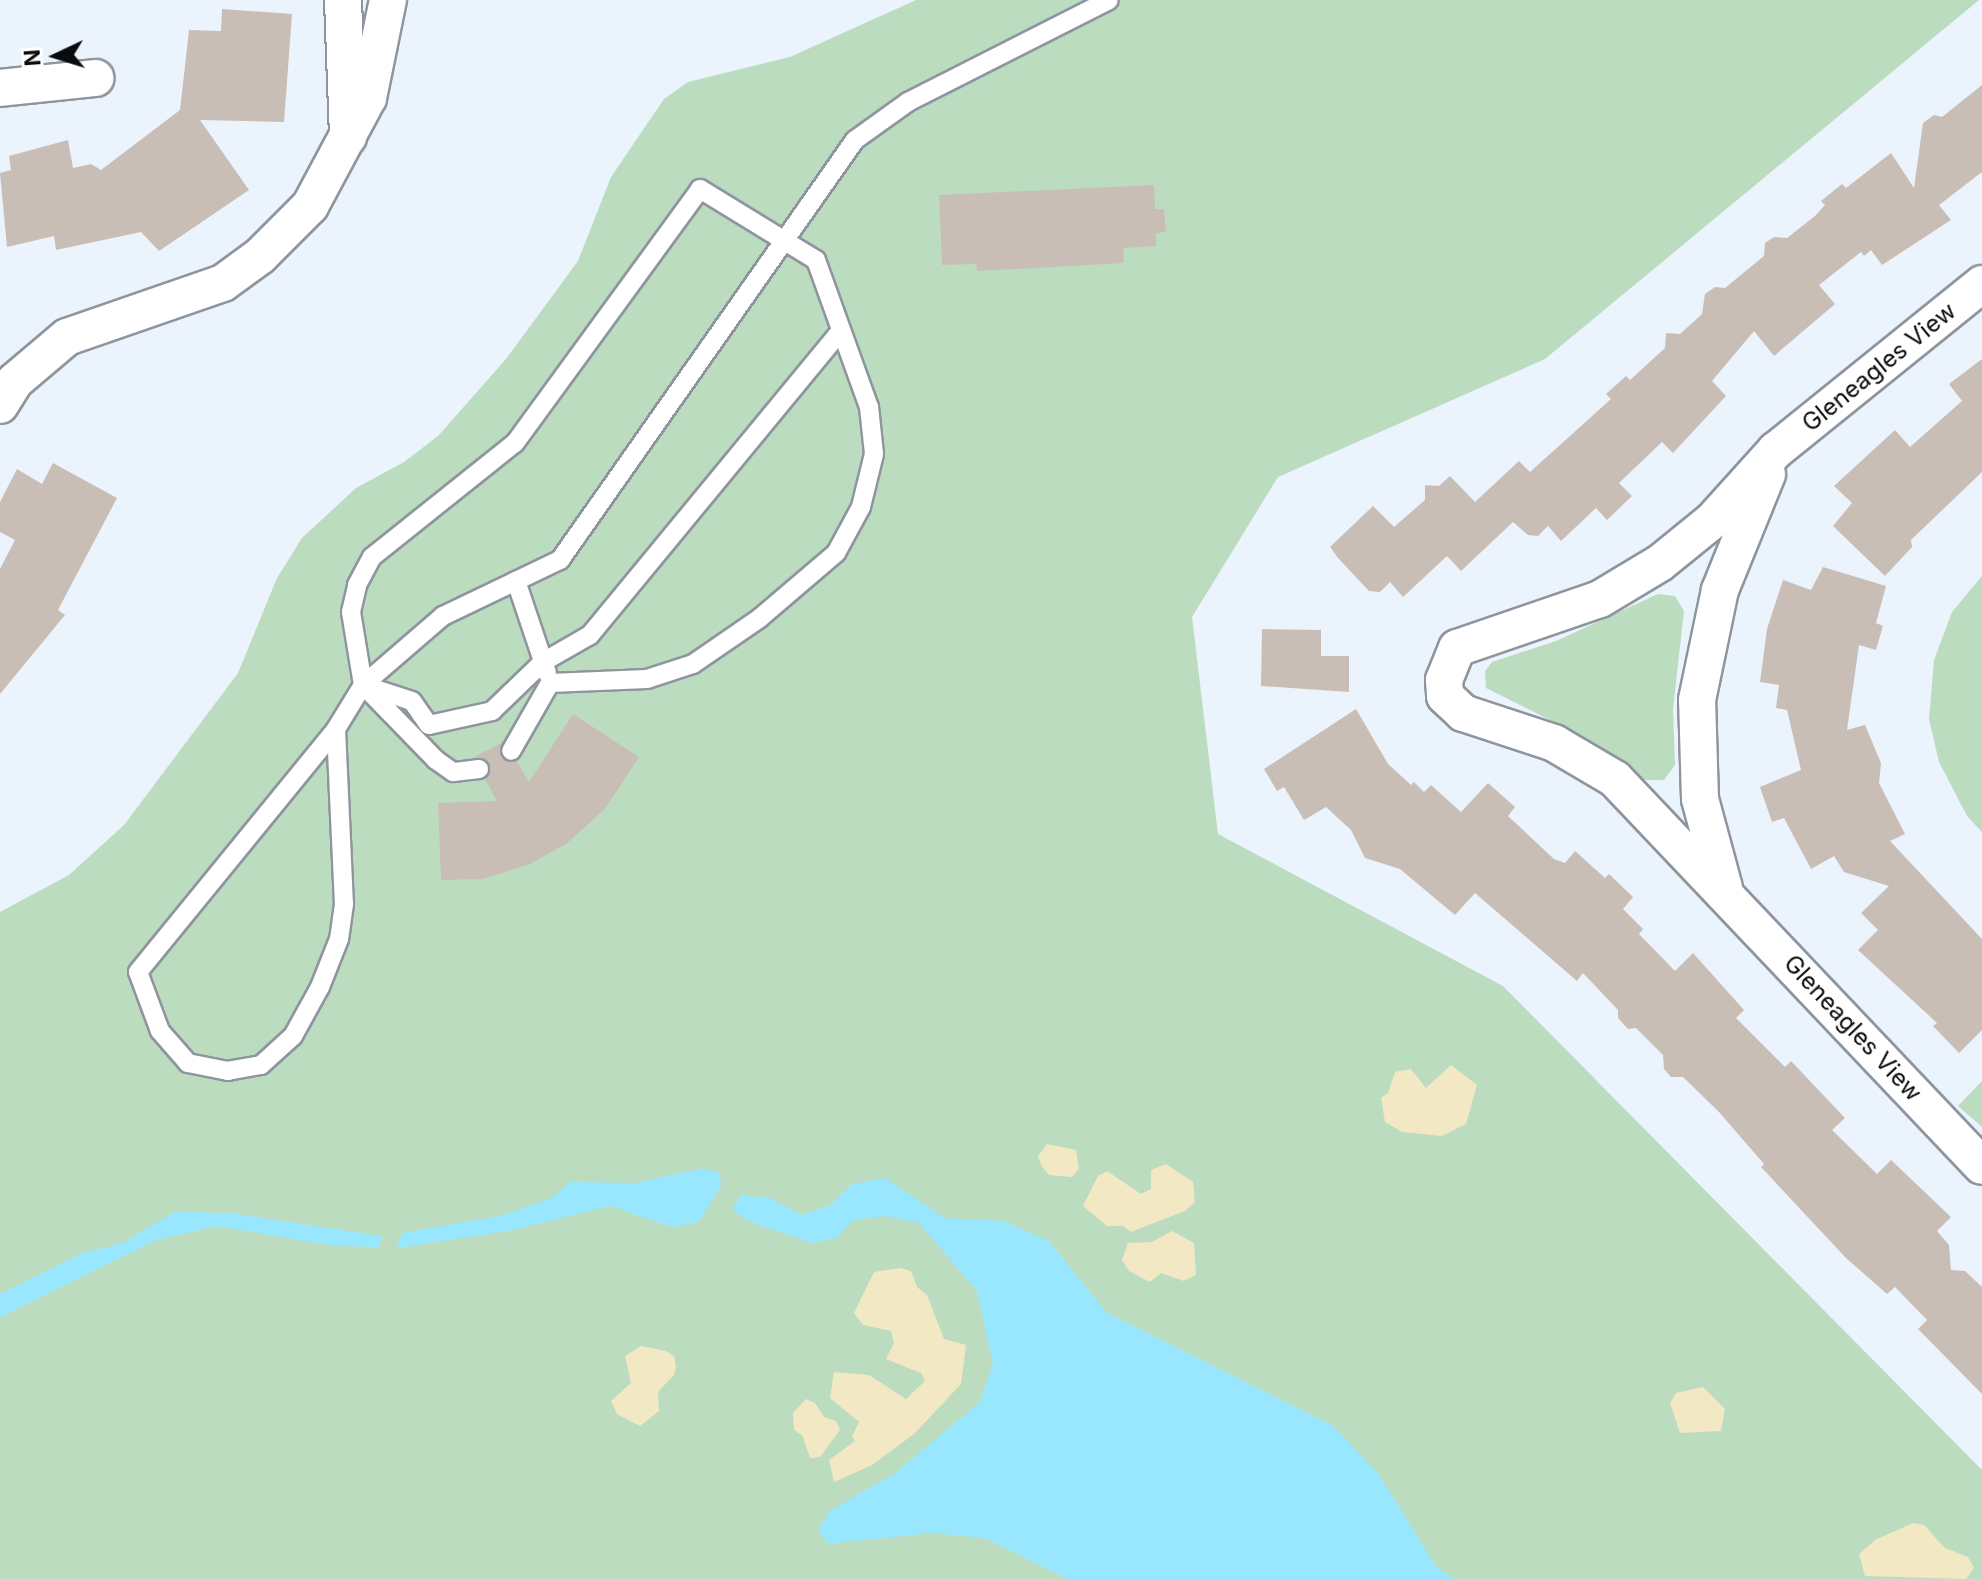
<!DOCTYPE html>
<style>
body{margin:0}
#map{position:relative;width:1982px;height:1579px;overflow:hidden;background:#ebf3fd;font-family:Inter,sans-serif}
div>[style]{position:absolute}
.green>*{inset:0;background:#bcdcc0}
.sand>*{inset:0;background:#f2e8c3}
.water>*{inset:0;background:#99e7fe}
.building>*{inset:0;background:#c9beb6}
.roads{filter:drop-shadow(2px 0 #8e959e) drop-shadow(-2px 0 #8e959e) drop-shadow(0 2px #8e959e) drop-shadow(0 -2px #8e959e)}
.service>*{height:18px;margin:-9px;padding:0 9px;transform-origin:9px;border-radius:9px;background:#fff}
.minor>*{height:36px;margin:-18px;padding:0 18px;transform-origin:18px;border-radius:18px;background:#fff}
span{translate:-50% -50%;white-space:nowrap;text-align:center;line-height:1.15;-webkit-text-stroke:6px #fff;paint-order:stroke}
.street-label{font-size:24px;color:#090b0f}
.north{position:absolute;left:16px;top:16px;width:80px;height:80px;-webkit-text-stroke:6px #fff;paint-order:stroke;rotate:266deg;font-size:22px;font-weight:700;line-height:32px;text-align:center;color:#090b0f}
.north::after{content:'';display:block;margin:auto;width:28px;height:36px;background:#090b0f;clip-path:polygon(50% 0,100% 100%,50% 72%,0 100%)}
</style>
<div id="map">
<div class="green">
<i style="clip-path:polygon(916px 0,1979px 0,1545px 359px,1278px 477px,1192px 617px,1218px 834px,1503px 986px,1982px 1470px,1982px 1579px,0 1579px,0 912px,69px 875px,124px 825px,238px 673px,277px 578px,302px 538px,356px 488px,404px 462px,438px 436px,506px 359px,578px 261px,611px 177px,664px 99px,688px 82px,790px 57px)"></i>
<i style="clip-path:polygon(1982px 576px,1982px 832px,1967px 816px,1939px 762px,1929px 719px,1934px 660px,1952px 612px)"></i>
<i style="clip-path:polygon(1658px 594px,1675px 596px,1684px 611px,1673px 709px,1675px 765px,1664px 780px,1645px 780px,1584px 737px,1486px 688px,1485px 671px,1492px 662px,1556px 641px)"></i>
<i style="clip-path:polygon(1982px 1081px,1982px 1127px,1958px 1106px)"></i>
</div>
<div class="sand">
<i style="clip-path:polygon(1451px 1065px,1477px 1085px,1466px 1124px,1442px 1136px,1402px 1132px,1385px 1122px,1381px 1098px,1388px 1093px,1395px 1072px,1411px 1069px,1426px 1088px)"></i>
<i style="clip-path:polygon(1047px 1144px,1076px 1150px,1079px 1169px,1072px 1177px,1049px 1175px,1042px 1167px,1038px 1156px)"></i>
<i style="clip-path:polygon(1166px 1164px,1193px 1182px,1195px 1202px,1185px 1211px,1131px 1232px,1123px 1226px,1107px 1226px,1083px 1206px,1098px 1176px,1107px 1171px,1141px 1194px,1151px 1189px,1151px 1170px)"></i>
<i style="clip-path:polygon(1172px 1231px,1194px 1243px,1196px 1275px,1184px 1281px,1161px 1273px,1150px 1282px,1129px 1271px,1122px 1260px,1128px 1243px,1152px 1242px)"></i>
<i style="clip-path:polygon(900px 1268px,911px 1271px,917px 1287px,927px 1295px,944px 1339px,966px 1345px,961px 1384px,914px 1434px,872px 1465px,834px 1482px,829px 1460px,855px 1441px,852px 1436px,859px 1422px,830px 1398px,834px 1372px,869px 1375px,906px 1399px,925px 1381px,921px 1373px,886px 1359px,894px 1343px,891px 1331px,863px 1325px,854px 1313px,874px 1272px)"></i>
<i style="clip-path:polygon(641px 1346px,666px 1351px,674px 1356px,676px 1366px,674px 1375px,658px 1392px,659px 1411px,640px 1426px,617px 1414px,611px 1401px,631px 1383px,625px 1356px)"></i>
<i style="clip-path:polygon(1703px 1387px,1725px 1409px,1721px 1431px,1680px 1433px,1670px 1403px,1676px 1393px)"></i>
<i style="clip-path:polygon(806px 1399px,815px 1403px,824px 1417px,836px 1421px,840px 1430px,820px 1457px,810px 1458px,802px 1435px,794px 1430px,793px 1413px)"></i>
<i style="clip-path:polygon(1913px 1523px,1924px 1525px,1945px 1548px,1968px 1557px,1974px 1568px,1966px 1579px,1865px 1576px,1859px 1554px,1875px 1540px)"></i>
</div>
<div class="water">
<i style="clip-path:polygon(699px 1169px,717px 1171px,722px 1184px,699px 1222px,672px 1227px,610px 1206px,508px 1231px,397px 1248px,402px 1233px,500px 1216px,553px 1197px,570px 1182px,635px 1183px)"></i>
<i style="clip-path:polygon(885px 1178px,945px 1218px,1003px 1221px,1049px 1241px,1107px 1313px,1333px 1426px,1378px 1473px,1437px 1568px,1455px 1579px,1068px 1579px,985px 1538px,931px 1533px,828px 1544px,818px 1530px,831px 1510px,894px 1474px,980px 1402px,993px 1364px,977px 1291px,919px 1223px,885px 1216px,854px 1220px,835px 1239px,811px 1243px,753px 1223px,732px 1210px,741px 1195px,770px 1198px,801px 1215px,830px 1205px,852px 1184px)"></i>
<i style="clip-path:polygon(176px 1211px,238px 1214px,382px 1236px,379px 1247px,335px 1246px,217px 1226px,157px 1240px,0 1317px,0 1294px,83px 1253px,123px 1243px)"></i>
</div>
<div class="building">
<i style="clip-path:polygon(222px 9px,292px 14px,284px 122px,200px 120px,249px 190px,159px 251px,141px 232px,56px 250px,54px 236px,7px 247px,0 173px,11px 170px,9px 156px,68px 140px,73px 168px,91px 164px,101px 170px,180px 110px,189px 30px,221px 31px)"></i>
<i style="clip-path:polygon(1982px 85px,1982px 172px,1939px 205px,1951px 220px,1882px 265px,1871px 250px,1864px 256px,1861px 252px,1819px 285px,1835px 304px,1774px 356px,1754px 331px,1712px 381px,1726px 396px,1673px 453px,1662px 442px,1619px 483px,1632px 496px,1607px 520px,1596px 508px,1561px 541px,1548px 526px,1538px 536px,1528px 535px,1513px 522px,1461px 571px,1447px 556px,1403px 597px,1390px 582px,1380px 592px,1369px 591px,1338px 558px,1330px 547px,1373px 506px,1394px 527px,1425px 500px,1425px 485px,1439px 486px,1450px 476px,1475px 502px,1519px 461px,1530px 472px,1611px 399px,1606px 394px,1626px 376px,1630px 380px,1665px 348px,1666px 333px,1680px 334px,1702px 314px,1705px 294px,1715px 287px,1725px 288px,1764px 256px,1765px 243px,1774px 237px,1787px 238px,1815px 216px,1825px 205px,1821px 201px,1842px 184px,1846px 188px,1891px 153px,1914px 188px,1923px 123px,1934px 115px,1942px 117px)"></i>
<i style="clip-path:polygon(1154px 185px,1155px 209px,1164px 209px,1166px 232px,1156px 233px,1156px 246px,1123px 248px,1124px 263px,977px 271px,976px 264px,942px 265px,939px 195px)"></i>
<i style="clip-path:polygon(1982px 359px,1982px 472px,1911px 540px,1912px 547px,1885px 576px,1833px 526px,1852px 503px,1834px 486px,1895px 430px,1910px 447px,1962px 401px,1949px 384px)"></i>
<i style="clip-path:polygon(53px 463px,117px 498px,58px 610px,65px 615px,0 694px,0 569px,15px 540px,0 532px,0 502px,17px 469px,42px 484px)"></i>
<i style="clip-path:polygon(1823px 567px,1886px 586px,1876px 623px,1883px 626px,1876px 650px,1859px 645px,1847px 730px,1865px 725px,1881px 763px,1879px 783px,1905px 834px,1890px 841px,1982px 939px,1982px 1030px,1959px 1053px,1933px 1026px,1937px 1023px,1858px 950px,1878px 930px,1861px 913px,1889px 886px,1844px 872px,1834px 856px,1811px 869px,1784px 818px,1772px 822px,1760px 787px,1801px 770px,1787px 710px,1776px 708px,1779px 685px,1760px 682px,1767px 629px,1783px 580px,1811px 590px)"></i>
<i style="clip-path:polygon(1262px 629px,1321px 630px,1321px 656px,1349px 656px,1349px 692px,1261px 686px)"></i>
<i style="clip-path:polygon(1356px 709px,1388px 764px,1411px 785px,1414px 782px,1424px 792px,1431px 785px,1461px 812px,1488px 783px,1515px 807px,1508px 816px,1554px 859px,1565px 863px,1575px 851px,1605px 878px,1609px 874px,1633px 897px,1623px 909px,1643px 929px,1639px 934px,1675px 971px,1693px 953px,1744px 1010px,1736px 1018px,1785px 1067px,1791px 1061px,1845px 1118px,1832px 1130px,1877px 1174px,1891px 1160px,1951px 1217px,1937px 1231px,1949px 1245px,1951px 1270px,1965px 1271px,1982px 1287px,1982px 1394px,1918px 1329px,1927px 1320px,1895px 1287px,1887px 1294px,1846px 1258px,1761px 1167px,1764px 1164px,1719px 1112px,1683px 1077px,1671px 1077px,1664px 1069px,1663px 1055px,1636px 1028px,1628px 1029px,1618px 1018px,1618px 1010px,1583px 973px,1577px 981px,1475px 893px,1455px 915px,1400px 869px,1365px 858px,1351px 830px,1326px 807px,1304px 820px,1284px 787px,1277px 791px,1264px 769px)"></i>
<i style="clip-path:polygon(573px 714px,639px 757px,605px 809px,566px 844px,530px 864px,483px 879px,441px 880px,438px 803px,497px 801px,485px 779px,489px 763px,474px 757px,503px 742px,501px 758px,517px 761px,529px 782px)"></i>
</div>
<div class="roads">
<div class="service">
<i style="left:516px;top:581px;width:97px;rotate:71.4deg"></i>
<i style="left:366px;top:686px;width:48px;rotate:18.1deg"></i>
<i style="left:412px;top:701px;width:29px;rotate:55deg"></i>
<i style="left:429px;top:725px;width:65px;rotate:-12.5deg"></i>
<i style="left:492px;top:711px;width:71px;rotate:-43.9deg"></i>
<i style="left:543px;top:662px;width:54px;rotate:-29.9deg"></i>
<i style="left:590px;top:635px;width:394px;rotate:-50.5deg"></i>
<i style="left:336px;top:729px;width:175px;rotate:87.4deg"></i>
<i style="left:344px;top:904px;width:35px;rotate:98deg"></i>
<i style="left:339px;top:939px;width:52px;rotate:111.6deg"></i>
<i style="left:320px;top:987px;width:56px;rotate:118.9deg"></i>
<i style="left:293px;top:1036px;width:43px;rotate:137.8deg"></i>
<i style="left:261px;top:1065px;width:34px;rotate:170deg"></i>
<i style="left:228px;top:1071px;width:41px;rotate:-168.7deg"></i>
<i style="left:188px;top:1063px;width:43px;rotate:-131.2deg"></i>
<i style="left:160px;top:1031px;width:63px;rotate:-110.4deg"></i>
<i style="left:138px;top:972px;width:313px;rotate:-50.8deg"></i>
<i style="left:336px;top:729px;width:52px;rotate:-58.5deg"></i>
<i style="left:363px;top:685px;width:106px;rotate:-40.8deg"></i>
<i style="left:443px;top:616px;width:130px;rotate:-25.6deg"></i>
<i style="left:560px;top:560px;width:513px;rotate:-54.92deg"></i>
<i style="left:855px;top:140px;width:65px;rotate:-35.6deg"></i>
<i style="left:908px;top:102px;width:225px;rotate:-26.9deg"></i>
<i style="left:479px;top:769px;width:26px;rotate:173deg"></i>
<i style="left:453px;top:772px;width:21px;rotate:-145deg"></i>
<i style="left:436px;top:760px;width:105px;rotate:-134.2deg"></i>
<i style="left:363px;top:685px;width:74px;rotate:-99.3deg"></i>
<i style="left:351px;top:612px;width:28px;rotate:-77deg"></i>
<i style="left:357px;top:585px;width:32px;rotate:-62deg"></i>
<i style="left:372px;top:557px;width:183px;rotate:-38.6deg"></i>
<i style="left:515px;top:443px;width:314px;rotate:-53.9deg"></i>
<i style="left:700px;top:189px;width:136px;rotate:31.5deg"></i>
<i style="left:816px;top:260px;width:156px;rotate:70.2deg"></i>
<i style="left:869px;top:407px;width:47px;rotate:83.9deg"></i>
<i style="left:874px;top:454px;width:55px;rotate:103.8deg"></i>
<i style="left:861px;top:507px;width:52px;rotate:118.5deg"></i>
<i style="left:836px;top:553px;width:100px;rotate:139.5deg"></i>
<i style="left:760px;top:618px;width:81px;rotate:145.5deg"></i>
<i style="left:693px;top:664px;width:48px;rotate:161.9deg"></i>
<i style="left:647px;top:679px;width:97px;rotate:177.6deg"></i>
<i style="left:550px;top:683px;width:78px;rotate:119.8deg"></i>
</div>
<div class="minor">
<i style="left:343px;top:0;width:137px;rotate:87.9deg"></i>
<i style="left:0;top:88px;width:96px;rotate:-6deg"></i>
<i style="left:1982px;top:284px;width:265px;rotate:141.1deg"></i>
<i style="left:1776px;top:450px;width:94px;rotate:132deg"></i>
<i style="left:1713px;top:520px;width:68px;rotate:140.9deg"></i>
<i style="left:1660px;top:563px;width:70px;rotate:149deg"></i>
<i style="left:1600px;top:599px;width:151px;rotate:161.1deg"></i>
<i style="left:1457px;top:648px;width:35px;rotate:112deg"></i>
<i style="left:1444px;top:680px;width:16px;rotate:86deg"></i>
<i style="left:1445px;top:696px;width:25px;rotate:43deg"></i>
<i style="left:1463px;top:713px;width:96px;rotate:18.2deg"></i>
<i style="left:1554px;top:743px;width:71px;rotate:30.5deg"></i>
<i style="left:1615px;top:779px;width:533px;rotate:46.52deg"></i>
<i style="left:0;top:405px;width:28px;rotate:-58deg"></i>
<i style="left:15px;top:381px;width:68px;rotate:-40.2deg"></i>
<i style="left:67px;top:337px;width:165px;rotate:-19.1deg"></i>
<i style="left:223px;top:283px;width:46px;rotate:-36.1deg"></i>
<i style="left:260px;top:256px;width:71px;rotate:-45deg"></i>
<i style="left:310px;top:206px;width:123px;rotate:-61.8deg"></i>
<i style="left:368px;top:98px;width:100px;rotate:-78.5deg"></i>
<i style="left:1724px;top:888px;width:92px;rotate:-105.1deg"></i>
<i style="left:1700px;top:799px;width:99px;rotate:-91.7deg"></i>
<i style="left:1697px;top:700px;width:112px;rotate:-78.2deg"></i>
<i style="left:1720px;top:590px;width:125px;rotate:-67.9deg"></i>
</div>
</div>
<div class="street-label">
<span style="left:1879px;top:367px;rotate:-39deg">Gleneagles View</span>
<span style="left:1853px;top:1028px;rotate:47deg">Gleneagles View</span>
</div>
<div class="north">N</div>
</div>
